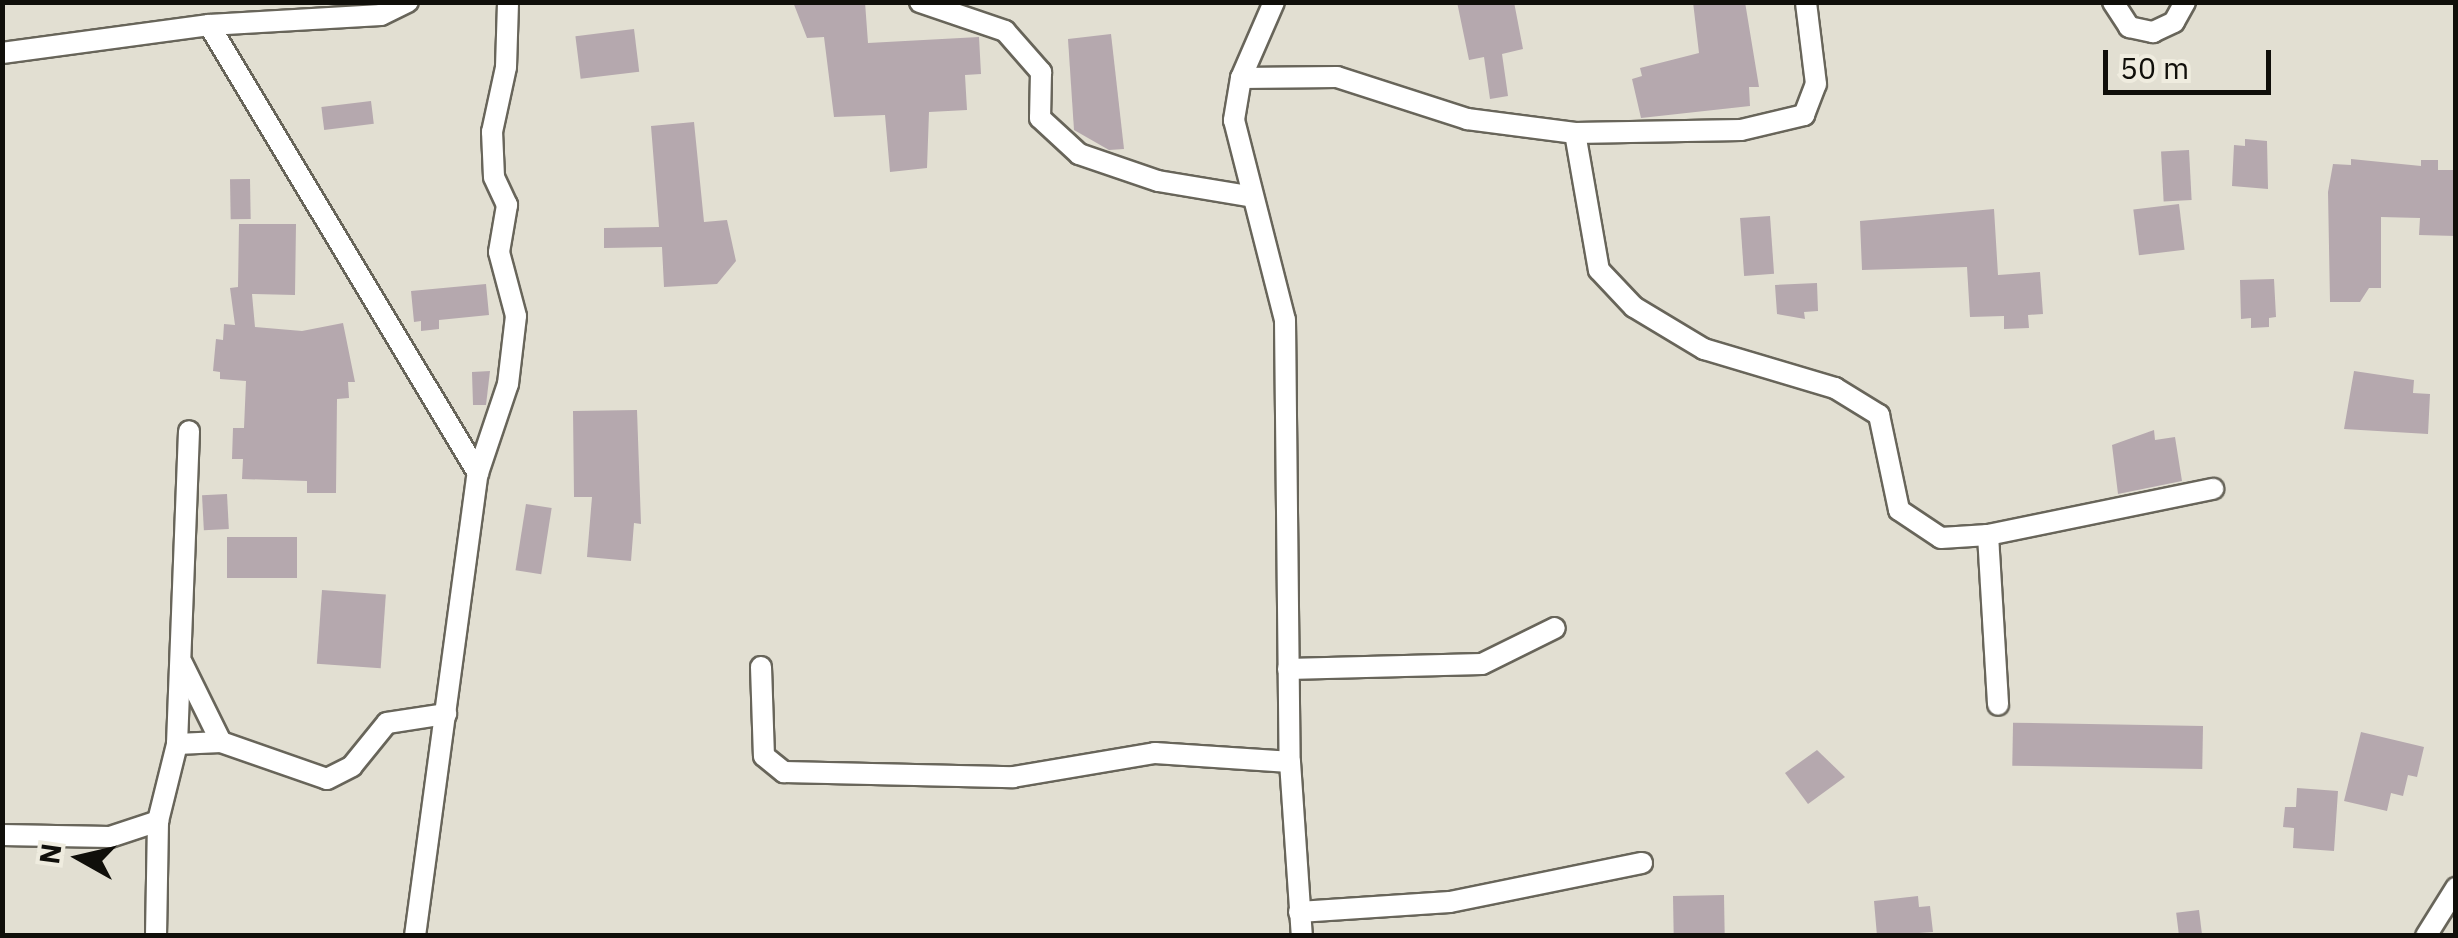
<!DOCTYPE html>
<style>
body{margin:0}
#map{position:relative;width:2458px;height:938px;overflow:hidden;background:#e2dfd2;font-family:"IBM Plex Sans",sans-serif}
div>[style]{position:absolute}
.building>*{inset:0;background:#b5a8ae;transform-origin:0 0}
.roads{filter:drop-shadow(2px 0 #68655a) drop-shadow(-2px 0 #68655a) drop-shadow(0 2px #68655a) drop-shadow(0 -2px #68655a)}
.minor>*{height:20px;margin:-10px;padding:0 10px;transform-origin:10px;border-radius:10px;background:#fff}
span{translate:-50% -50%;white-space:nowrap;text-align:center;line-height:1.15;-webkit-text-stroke:9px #efecdf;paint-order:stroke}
.frame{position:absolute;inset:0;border:5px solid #100f0a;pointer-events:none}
.north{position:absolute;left:30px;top:808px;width:100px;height:100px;-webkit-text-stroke:8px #efecdf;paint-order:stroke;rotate:278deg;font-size:28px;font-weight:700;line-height:40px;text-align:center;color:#100f0a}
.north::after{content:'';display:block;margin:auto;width:35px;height:45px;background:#100f0a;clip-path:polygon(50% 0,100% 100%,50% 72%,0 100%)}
.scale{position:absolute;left:2103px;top:50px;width:168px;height:45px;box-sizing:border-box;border:5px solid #100f0a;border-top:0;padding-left:12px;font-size:30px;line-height:35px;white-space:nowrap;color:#100f0a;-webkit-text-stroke:8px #efecdf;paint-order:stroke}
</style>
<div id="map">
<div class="building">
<i style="clip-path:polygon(793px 2px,865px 2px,868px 43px,979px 37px,981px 74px,965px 75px,967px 110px,929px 112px,927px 168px,890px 172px,885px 115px,834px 117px,824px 37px,807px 38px)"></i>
<i style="clip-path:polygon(1457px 2px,1514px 2px,1523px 49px,1502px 54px,1508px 96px,1490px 99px,1484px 57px,1469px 60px)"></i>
<i style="clip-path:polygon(1693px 2px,1745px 2px,1759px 87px,1749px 87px,1750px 106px,1641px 118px,1632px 79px,1642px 76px,1640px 68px,1699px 53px)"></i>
<i style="left:634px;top:29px;width:43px;height:59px;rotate:83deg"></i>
<i style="clip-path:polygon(1111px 34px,1124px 149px,1109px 150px,1074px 130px,1068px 39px)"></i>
<i style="left:371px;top:101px;width:23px;height:50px;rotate:83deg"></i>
<i style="clip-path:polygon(694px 122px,704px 222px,727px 220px,736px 261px,717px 284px,664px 287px,662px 247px,604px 248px,604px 228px,659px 227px,651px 126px)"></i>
<i style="clip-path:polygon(2245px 139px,2267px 141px,2268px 189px,2232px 186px,2234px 145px,2245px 146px)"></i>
<i style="left:2189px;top:150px;width:50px;height:28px;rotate:87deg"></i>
<i style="clip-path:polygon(2351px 159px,2421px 166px,2421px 160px,2438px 160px,2438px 170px,2456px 170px,2456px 236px,2419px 235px,2420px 218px,2381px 217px,2381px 288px,2369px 288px,2360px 302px,2330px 302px,2328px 192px,2333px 164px,2351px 165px)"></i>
<i style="left:250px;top:179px;width:40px;height:20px;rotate:89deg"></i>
<i style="left:2179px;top:204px;width:46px;height:46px;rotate:83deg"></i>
<i style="clip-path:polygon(1994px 209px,1998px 275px,2040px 272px,2043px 314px,2028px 315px,2029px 328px,2004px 329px,2004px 316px,1970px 317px,1967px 267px,1862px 270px,1860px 221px)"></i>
<i style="left:1770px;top:216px;width:58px;height:30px;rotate:86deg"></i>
<i style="clip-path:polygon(239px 224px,296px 224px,295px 295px,252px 294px,255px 327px,302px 331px,343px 323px,355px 382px,348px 382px,349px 398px,337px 399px,336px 493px,307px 493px,307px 481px,242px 479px,243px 459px,232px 459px,233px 428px,244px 428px,246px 381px,220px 379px,220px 372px,213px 371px,216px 339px,223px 340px,224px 324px,235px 325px,230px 288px,238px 287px)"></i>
<i style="clip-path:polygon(2274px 279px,2276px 317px,2269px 318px,2269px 327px,2251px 328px,2251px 318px,2241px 319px,2240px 280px)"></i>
<i style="clip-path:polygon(1817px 283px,1818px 311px,1804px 312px,1805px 319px,1777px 314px,1775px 285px)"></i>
<i style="clip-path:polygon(486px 284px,489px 315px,439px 320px,439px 329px,421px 331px,421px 321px,414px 322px,411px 291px)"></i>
<i style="clip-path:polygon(490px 371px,486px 405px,473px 405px,472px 372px)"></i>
<i style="clip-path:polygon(2354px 371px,2414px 380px,2413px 393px,2430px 394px,2428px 434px,2344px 429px)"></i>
<i style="clip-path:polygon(637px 410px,641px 524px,634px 523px,631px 561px,587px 557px,592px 497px,574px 497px,573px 411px)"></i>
<i style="clip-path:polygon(2154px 430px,2155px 440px,2175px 437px,2182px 481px,2118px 494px,2112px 445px)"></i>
<i style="left:227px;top:494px;width:35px;height:25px;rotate:87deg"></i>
<i style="left:526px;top:504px;width:26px;height:67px;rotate:9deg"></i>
<i style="left:227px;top:537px;width:70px;height:41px"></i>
<i style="left:322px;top:590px;width:64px;height:74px;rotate:4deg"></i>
<i style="left:2203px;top:726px;width:43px;height:190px;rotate:91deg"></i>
<i style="clip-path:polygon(2361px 732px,2424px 747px,2417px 777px,2408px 775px,2403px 796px,2391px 793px,2387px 811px,2344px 801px)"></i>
<i style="clip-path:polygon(1817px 750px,1845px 777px,1808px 804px,1785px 773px)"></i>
<i style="clip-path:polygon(2297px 788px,2338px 791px,2334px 851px,2293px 848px,2294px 828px,2283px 827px,2285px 807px,2296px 807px)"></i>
<i style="left:1724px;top:895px;width:41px;height:51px;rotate:89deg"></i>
<i style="clip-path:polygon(1918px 896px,1919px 907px,1930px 906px,1933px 932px,1877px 936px,1874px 901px)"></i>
<i style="left:2199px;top:910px;width:26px;height:23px;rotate:83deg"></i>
</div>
<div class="roads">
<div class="minor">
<i style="left:920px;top:2px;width:90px;rotate:18.8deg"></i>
<i style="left:1005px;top:31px;width:55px;rotate:48.7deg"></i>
<i style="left:1041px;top:72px;width:46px;rotate:91.2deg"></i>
<i style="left:1040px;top:118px;width:53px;rotate:42.7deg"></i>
<i style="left:1079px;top:154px;width:83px;rotate:18.9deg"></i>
<i style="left:1158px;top:181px;width:92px;rotate:9.4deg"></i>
<i style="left:1274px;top:2px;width:83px;rotate:113.5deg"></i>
<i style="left:1241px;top:78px;width:43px;rotate:99.5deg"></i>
<i style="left:1234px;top:120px;width:206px;rotate:75.7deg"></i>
<i style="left:1285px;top:320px;width:442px;rotate:89.4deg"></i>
<i style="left:1290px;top:762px;width:174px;rotate:86.1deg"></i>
<i style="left:2113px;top:2px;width:30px;rotate:57deg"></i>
<i style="left:2129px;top:27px;width:25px;rotate:12deg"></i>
<i style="left:2153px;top:32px;width:23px;rotate:-25deg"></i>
<i style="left:2174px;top:22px;width:23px;rotate:-61deg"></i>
<i style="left:209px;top:25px;width:523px;rotate:59.02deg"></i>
<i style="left:2px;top:53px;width:209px;rotate:-7.7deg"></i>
<i style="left:209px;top:25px;width:172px;rotate:-3.3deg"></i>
<i style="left:381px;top:15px;width:30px;rotate:-26deg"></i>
<i style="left:1241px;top:78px;width:96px;rotate:-0.6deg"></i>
<i style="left:1337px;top:77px;width:137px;rotate:17.9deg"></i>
<i style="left:1467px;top:119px;width:109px;rotate:7.4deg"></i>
<i style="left:1575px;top:133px;width:166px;rotate:-1deg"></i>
<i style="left:1741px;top:130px;width:65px;rotate:-13.4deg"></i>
<i style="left:1804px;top:115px;width:33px;rotate:-69deg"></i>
<i style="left:1816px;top:84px;width:83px;rotate:-97deg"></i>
<i style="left:1575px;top:133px;width:139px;rotate:80.1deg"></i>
<i style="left:1599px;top:270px;width:51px;rotate:46.6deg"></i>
<i style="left:1634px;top:307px;width:82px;rotate:31deg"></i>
<i style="left:1704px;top:349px;width:137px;rotate:16.6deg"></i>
<i style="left:1835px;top:388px;width:52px;rotate:31.5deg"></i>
<i style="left:1879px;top:415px;width:97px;rotate:78.1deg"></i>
<i style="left:1899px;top:510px;width:50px;rotate:33.7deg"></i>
<i style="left:1941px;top:538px;width:47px;rotate:-3.7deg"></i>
<i style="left:1988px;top:535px;width:170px;rotate:86.6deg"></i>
<i style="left:1988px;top:535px;width:230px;rotate:-11.6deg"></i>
<i style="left:182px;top:663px;width:88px;rotate:63.7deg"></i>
<i style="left:761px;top:667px;width:89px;rotate:88.1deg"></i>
<i style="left:764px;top:756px;width:26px;rotate:39deg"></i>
<i style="left:784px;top:772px;width:229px;rotate:1.3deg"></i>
<i style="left:1013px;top:777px;width:144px;rotate:-9.6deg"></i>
<i style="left:1155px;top:753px;width:135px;rotate:3.8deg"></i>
<i style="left:1288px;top:669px;width:194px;rotate:-1.5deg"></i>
<i style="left:1482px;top:664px;width:81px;rotate:-26.3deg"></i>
<i style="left:177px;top:744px;width:44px;rotate:-2.6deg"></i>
<i style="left:221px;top:742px;width:112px;rotate:19.2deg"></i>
<i style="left:327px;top:779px;width:28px;rotate:-27deg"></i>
<i style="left:352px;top:766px;width:55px;rotate:-50.9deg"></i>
<i style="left:387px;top:723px;width:60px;rotate:-8.7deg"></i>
<i style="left:2px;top:835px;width:108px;rotate:1.1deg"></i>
<i style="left:110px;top:837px;width:51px;rotate:-18.4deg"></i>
<i style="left:1299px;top:912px;width:151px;rotate:-3.8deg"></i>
<i style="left:1450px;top:902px;width:196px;rotate:-11.5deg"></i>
<i style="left:156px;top:936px;width:115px;rotate:-89deg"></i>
<i style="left:158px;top:821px;width:79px;rotate:-76.1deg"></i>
<i style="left:177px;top:744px;width:313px;rotate:-87.8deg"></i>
<i style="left:415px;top:936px;width:467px;rotate:-82.3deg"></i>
<i style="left:478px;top:473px;width:94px;rotate:-71.4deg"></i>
<i style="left:508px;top:384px;width:68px;rotate:-83.3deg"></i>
<i style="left:516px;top:316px;width:66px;rotate:-104.9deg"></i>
<i style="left:499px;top:252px;width:48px;rotate:-80.3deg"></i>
<i style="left:507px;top:205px;width:31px;rotate:-115deg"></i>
<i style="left:494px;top:177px;width:45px;rotate:-92.5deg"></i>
<i style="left:492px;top:132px;width:66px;rotate:-77.8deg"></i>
<i style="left:506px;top:67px;width:65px;rotate:-88.2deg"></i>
<i style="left:2426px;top:936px;width:57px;rotate:-58deg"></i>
</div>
</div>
<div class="frame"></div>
<div class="north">N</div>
<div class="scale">50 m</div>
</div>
